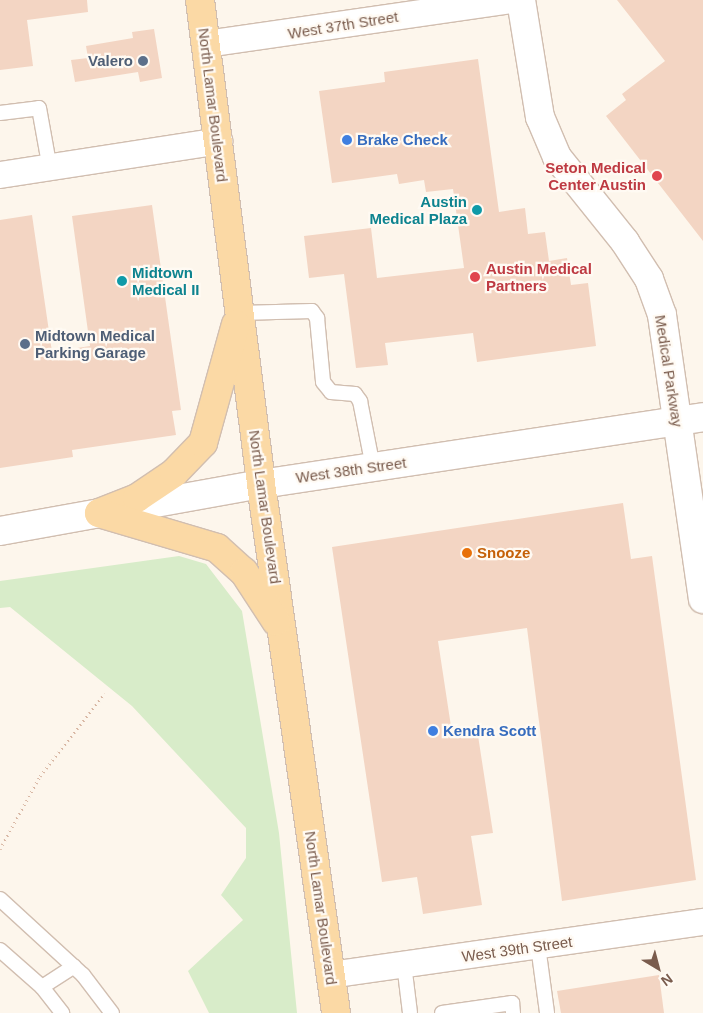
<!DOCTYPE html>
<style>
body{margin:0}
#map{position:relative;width:703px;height:1013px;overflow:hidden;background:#fdf6ec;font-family:Arial,sans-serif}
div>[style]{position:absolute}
.green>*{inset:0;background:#d8ecc9}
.building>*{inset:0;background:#f3d5c3}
.path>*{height:3px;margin-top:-1.5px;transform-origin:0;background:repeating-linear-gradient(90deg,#d9b8a5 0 1px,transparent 0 5px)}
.roads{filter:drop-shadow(1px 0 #d1beb0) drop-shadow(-1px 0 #d1beb0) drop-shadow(0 1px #d1beb0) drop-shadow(0 -1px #d1beb0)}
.lane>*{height:14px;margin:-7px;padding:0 7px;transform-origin:7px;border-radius:7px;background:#fff}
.street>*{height:26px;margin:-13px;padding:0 13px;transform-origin:13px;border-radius:13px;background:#fff}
.secondary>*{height:28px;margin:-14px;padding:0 14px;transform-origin:14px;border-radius:14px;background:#fff}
.primary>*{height:28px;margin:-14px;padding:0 14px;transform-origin:14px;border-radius:14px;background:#fbd9a5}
.dots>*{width:14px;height:14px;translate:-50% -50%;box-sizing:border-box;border:2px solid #fffaf3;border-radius:50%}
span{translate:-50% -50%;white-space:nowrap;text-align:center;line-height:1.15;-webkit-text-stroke:4.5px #fffaf3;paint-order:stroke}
.street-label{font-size:15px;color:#7a5c4d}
.service-label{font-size:15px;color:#4e5e75;font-weight:700}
.right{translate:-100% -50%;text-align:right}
.left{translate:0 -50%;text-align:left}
.shop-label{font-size:15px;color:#366cbe;font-weight:700}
.health-label{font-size:15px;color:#be3a42;font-weight:700}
.culture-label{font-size:15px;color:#0d838f;font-weight:700}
.food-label{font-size:15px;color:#c56008;font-weight:700}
.north{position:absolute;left:633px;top:943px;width:50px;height:50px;-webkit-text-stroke:4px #fffaf3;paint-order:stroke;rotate:143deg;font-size:14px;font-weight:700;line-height:20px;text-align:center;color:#7a5c4d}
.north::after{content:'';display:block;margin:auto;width:18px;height:22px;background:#7a5c4d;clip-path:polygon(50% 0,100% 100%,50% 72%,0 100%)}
</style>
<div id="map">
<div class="green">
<i style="clip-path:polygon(179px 556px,206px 564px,242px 611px,279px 833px,297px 1013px,209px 1013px,188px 971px,243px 920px,221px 895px,246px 858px,246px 828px,132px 706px,10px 607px,0 608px,0 581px)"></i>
</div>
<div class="building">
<i style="clip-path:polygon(0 0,87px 0,88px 12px,27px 20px,33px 66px,0 70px)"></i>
<i style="clip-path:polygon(617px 0,703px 0,703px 241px,606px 116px,626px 100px,622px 94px,665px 61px)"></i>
<i style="clip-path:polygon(154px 29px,162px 78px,140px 82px,138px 72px,75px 82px,71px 60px,88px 58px,86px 46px,133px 38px,132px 32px)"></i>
<i style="clip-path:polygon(478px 59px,499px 212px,525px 208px,528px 234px,545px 232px,549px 261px,567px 258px,571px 285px,588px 283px,596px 346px,477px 362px,473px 333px,385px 343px,388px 365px,356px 368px,344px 274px,309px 278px,304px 236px,371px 228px,377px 278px,464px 268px,453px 189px,426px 192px,424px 180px,399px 184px,397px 174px,332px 183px,319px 91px,385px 82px,384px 72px)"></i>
<i style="clip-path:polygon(152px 205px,181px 410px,172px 411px,176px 435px,72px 450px,73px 457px,0 468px,0 220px,32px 215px,52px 352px,90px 346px,72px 216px)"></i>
<i style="clip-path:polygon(623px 503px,631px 559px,652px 556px,696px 880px,562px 901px,527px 628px,438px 641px,452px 733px,477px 729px,493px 833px,471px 836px,482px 905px,423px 914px,417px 877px,382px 882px,332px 547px)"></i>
<i style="clip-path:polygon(659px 975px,664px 1013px,561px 1013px,557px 991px)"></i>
</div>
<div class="path">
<i style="left:0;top:849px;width:83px;rotate:-61.3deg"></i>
<i style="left:40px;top:776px;width:105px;rotate:-51.9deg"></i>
</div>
<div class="roads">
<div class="lane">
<i style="left:0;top:113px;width:39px;rotate:-7deg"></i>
<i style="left:39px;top:108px;width:62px;rotate:79.8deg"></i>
<i style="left:240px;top:313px;width:72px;rotate:-1.6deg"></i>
<i style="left:312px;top:311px;width:9px;rotate:54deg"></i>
<i style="left:317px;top:318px;width:64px;rotate:84.6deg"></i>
<i style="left:323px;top:382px;width:13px;rotate:51deg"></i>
<i style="left:331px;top:392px;width:24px;rotate:5deg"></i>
<i style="left:355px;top:394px;width:9px;rotate:54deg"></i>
<i style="left:360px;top:401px;width:67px;rotate:78.9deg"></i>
<i style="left:0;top:899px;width:113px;rotate:42.5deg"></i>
<i style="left:83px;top:975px;width:48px;rotate:52.7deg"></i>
<i style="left:538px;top:946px;width:68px;rotate:82.3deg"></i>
<i style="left:0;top:950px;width:56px;rotate:41.4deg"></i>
<i style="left:42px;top:987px;width:33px;rotate:52deg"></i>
<i style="left:404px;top:964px;width:49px;rotate:83deg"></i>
<i style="left:42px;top:987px;width:38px;rotate:-33deg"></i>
<i style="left:442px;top:1013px;width:71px;rotate:-8.1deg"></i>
<i style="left:512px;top:1003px;width:10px;rotate:84deg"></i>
</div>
<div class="street">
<i style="left:206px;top:44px;width:307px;rotate:-8.2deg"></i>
<i style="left:0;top:175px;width:222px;rotate:-8.8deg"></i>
<i style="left:330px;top:975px;width:377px;rotate:-8.1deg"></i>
</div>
<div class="secondary">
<i style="left:521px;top:0;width:119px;rotate:80.8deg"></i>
<i style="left:540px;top:117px;width:43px;rotate:67deg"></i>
<i style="left:557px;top:157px;width:109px;rotate:51.3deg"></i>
<i style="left:625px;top:242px;width:44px;rotate:57deg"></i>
<i style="left:649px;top:279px;width:38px;rotate:70deg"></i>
<i style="left:662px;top:315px;width:287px;rotate:81.8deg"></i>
<i style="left:0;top:531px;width:265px;rotate:-10.2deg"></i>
<i style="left:261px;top:484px;width:447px;rotate:-8.6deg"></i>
</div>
<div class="primary">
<i style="left:200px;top:0;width:488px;rotate:82.8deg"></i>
<i style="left:261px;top:484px;width:534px;rotate:81.93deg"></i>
<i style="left:99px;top:513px;width:41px;rotate:-21.5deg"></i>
<i style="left:137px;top:498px;width:45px;rotate:-34deg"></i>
<i style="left:174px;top:473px;width:42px;rotate:-46deg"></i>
<i style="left:203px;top:443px;width:123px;rotate:-74.5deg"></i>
<i style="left:99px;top:513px;width:123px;rotate:16.5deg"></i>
<i style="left:217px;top:548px;width:36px;rotate:42deg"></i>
<i style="left:244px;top:572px;width:59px;rotate:56.9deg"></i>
</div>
</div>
<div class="dots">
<i style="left:143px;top:61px;background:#5c6f8a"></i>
<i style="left:347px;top:140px;background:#3f7fe0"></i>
<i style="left:657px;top:176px;background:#e0444e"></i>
<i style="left:477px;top:210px;background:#0f9aa8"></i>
<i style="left:475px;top:277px;background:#e0444e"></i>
<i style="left:122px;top:281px;background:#0f9aa8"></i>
<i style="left:25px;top:344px;background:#5c6f8a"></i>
<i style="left:467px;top:553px;background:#e8710a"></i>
<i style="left:433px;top:731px;background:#3f7fe0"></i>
</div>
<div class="street-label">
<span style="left:343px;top:25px;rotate:-9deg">West 37th Street</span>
<span style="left:213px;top:105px;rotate:83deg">North Lamar Boulevard</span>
<span style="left:669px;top:371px;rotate:81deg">Medical Parkway</span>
<span style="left:351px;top:470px;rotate:-8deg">West 38th Street</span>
<span style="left:265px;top:507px;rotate:82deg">North Lamar Boulevard</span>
<span style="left:321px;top:908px;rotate:82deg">North Lamar Boulevard</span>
<span style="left:517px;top:949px;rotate:-8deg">West 39th Street</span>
</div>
<div class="service-label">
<span class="right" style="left:133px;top:61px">Valero</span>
<span class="left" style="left:35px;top:344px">Midtown Medical<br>Parking Garage</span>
</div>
<div class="shop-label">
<span class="left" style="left:357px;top:140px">Brake Check</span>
<span class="left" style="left:443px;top:731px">Kendra Scott</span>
</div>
<div class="health-label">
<span class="right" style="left:646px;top:176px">Seton Medical<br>Center Austin</span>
<span class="left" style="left:486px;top:277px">Austin Medical<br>Partners</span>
</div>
<div class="culture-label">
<span class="right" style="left:467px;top:210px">Austin<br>Medical Plaza</span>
<span class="left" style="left:132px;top:281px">Midtown<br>Medical II</span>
</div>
<div class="food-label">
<span class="left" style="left:477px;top:553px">Snooze</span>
</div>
<div class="north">N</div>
</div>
